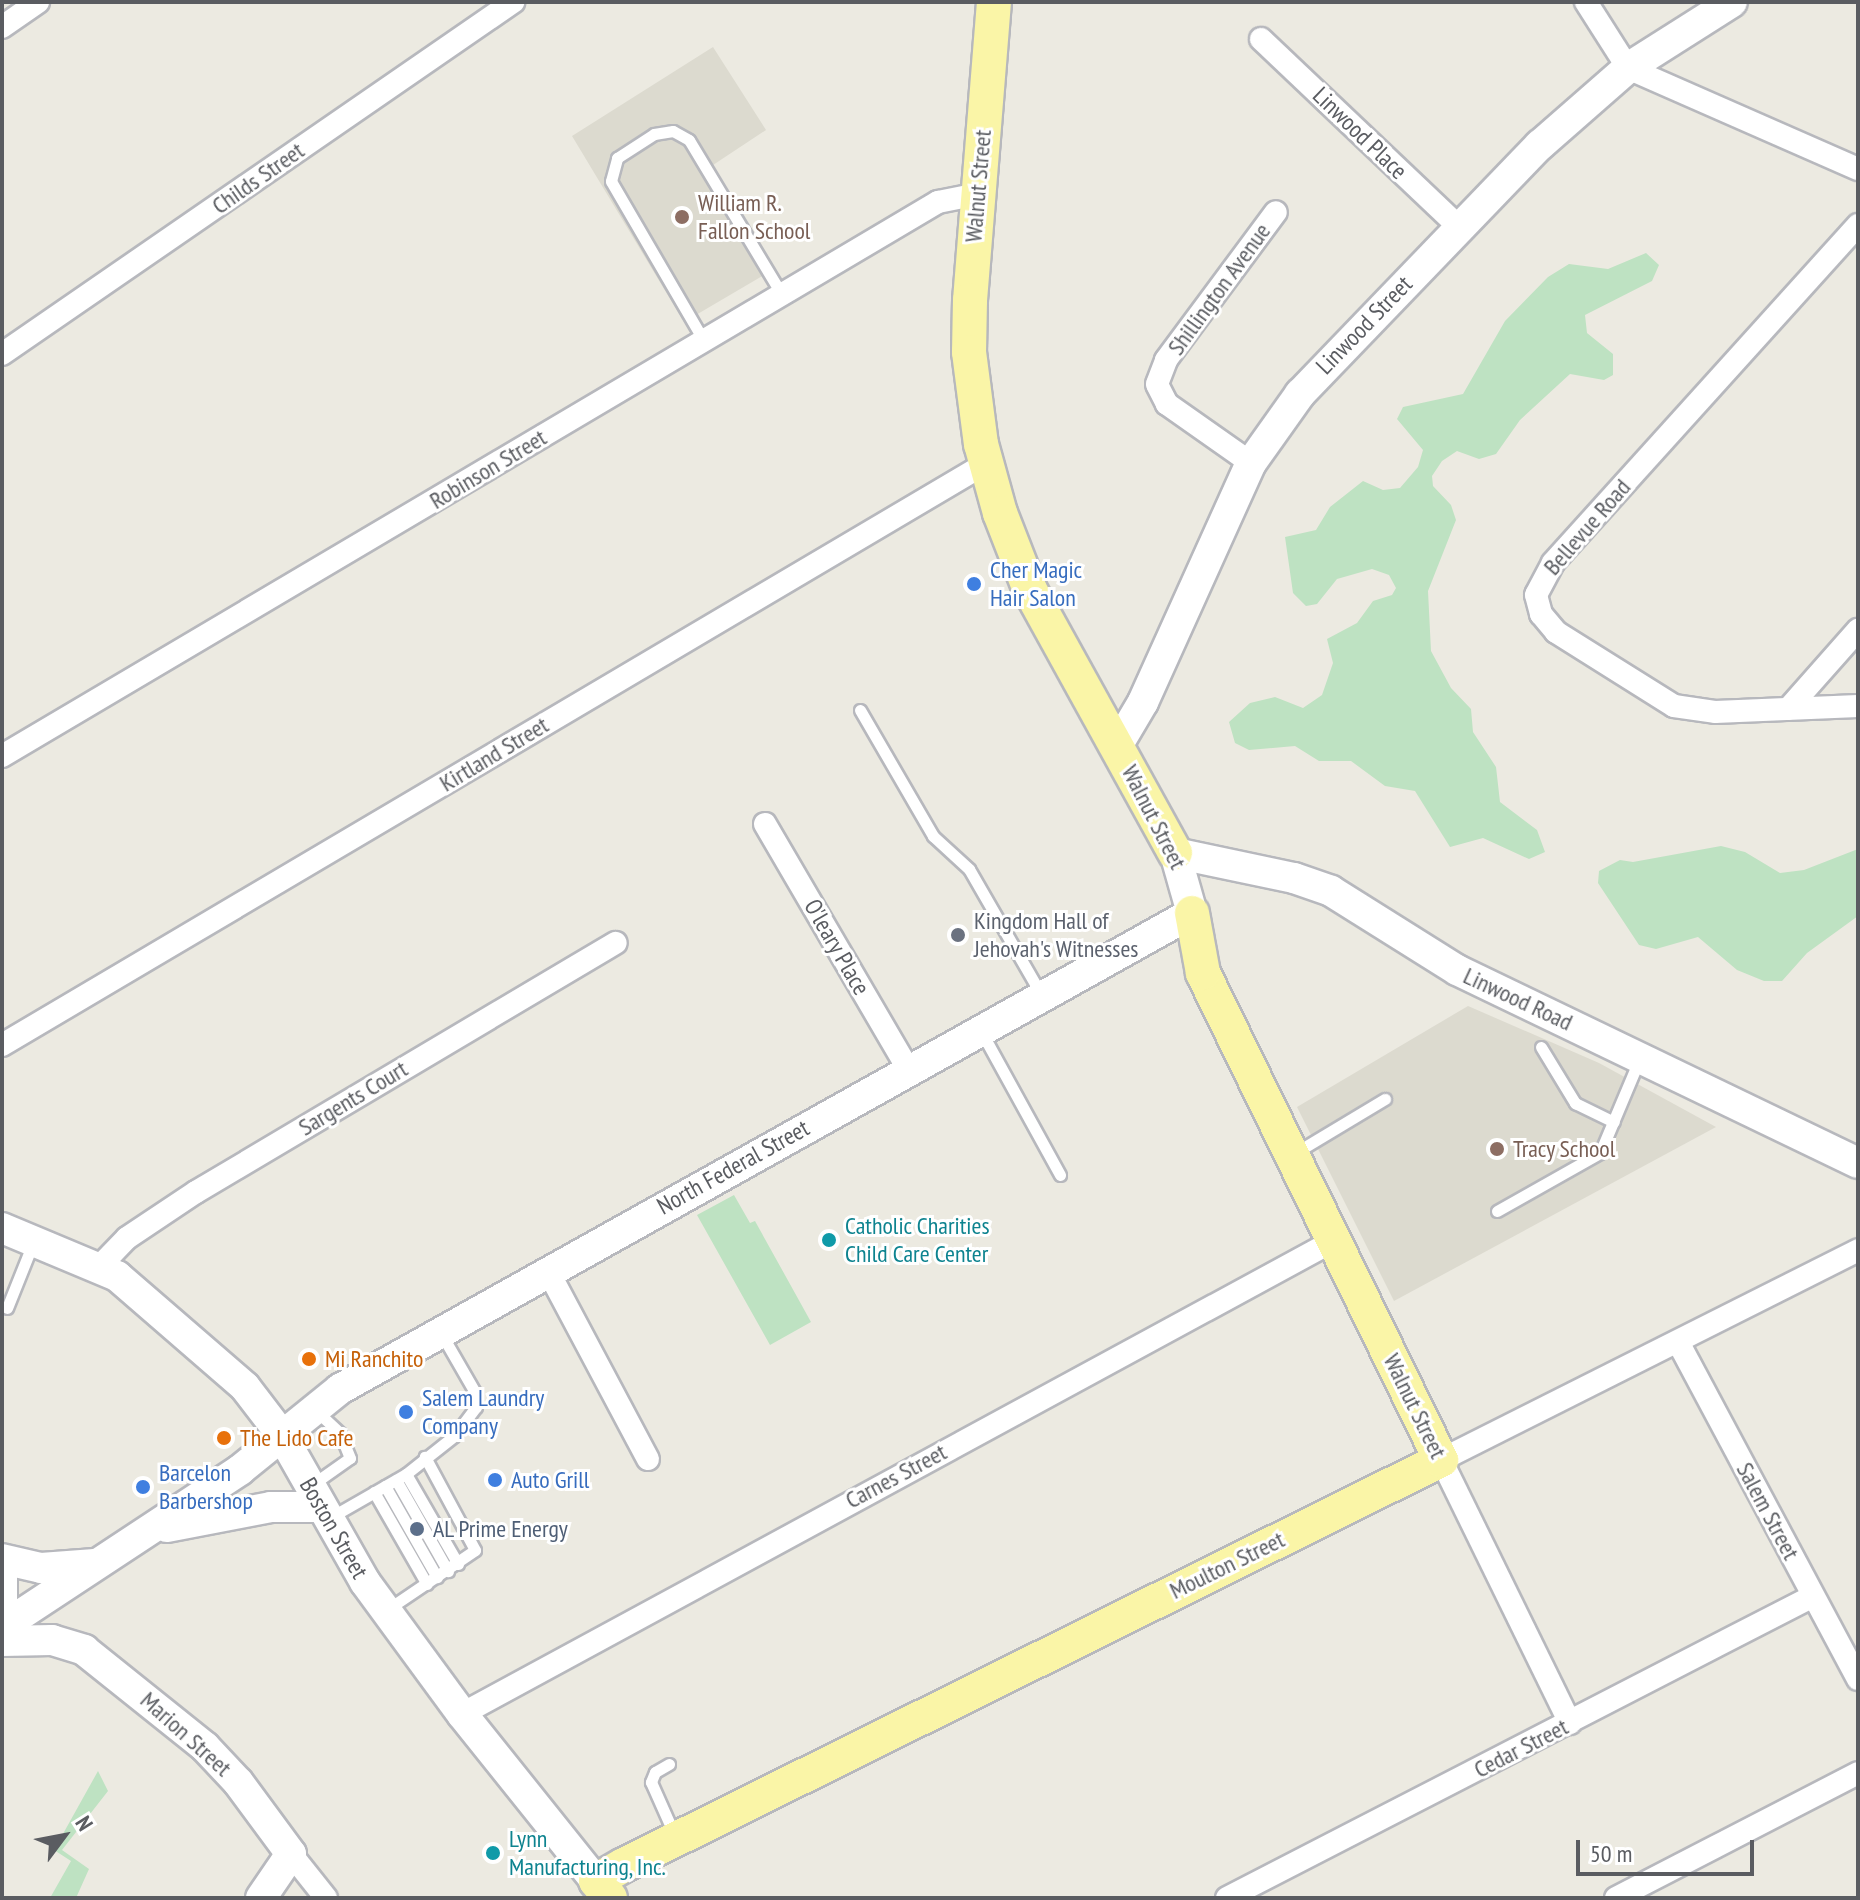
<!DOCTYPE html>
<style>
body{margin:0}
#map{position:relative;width:1860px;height:1900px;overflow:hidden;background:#eceae1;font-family:"PT Sans Narrow",sans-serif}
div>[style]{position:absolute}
.education>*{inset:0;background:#dcdacf}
.green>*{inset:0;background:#bee2c2}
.roads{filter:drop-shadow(2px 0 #b7b8bd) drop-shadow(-2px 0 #b7b8bd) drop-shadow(0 2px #b7b8bd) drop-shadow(0 -2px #b7b8bd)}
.lane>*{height:11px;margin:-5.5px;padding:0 5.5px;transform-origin:5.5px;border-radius:5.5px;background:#fff}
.street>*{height:22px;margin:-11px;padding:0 11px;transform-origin:11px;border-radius:11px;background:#fff}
.secondary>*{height:30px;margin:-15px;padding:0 15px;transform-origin:15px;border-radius:15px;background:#fff}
.primary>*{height:34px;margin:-17px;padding:0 17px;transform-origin:17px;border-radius:17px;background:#faf5a7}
.dots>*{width:22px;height:22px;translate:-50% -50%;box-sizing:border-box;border:4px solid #fff;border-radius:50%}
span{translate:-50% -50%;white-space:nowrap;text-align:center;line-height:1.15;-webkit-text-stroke:6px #fff;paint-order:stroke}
.street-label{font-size:24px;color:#5a5c61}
.education-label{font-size:24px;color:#785e54}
.left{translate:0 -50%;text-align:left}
.shop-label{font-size:24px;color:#366cbe}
.worship-label{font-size:24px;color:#5b616d}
.culture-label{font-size:24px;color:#0d838f}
.food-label{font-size:24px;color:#c56008}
.service-label{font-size:24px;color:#4e5e75}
.frame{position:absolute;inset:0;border:4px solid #5a5c61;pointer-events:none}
.north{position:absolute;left:24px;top:1796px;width:80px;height:80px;-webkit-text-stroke:6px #fff;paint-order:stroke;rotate:58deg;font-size:22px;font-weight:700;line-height:32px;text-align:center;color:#5a5c61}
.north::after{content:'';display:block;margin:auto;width:28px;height:36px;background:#5a5c61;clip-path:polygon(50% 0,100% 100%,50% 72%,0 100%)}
.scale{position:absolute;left:1576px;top:1840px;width:178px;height:36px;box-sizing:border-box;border:4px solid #5a5c61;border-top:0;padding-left:10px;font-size:24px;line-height:28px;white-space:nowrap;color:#5a5c61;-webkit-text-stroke:6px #fff;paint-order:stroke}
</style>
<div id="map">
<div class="education">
<i style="clip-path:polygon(713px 47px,766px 130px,713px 165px,774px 269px,684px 322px,572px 136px)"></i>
<i style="clip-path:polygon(1468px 1006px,1599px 1063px,1716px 1127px,1394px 1301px,1297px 1107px)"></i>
</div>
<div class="green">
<i style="clip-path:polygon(1646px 253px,1659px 265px,1652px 281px,1585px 315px,1587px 333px,1613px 354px,1613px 375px,1604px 380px,1570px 374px,1520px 420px,1496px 454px,1479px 459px,1457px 451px,1442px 461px,1432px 476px,1433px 486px,1451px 505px,1456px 520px,1428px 591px,1431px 651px,1451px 688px,1471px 709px,1473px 732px,1496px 767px,1500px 802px,1537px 830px,1545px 852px,1529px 859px,1483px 838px,1450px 847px,1415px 791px,1385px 786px,1351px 761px,1319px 761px,1295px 746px,1249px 750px,1235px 743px,1229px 722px,1250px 703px,1275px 697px,1303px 708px,1322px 695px,1333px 663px,1327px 639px,1357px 623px,1373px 601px,1392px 595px,1396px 588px,1389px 575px,1372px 569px,1337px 579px,1317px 604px,1306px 606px,1293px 593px,1285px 537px,1316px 530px,1330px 507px,1363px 481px,1383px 490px,1400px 488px,1418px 467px,1423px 450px,1397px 419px,1403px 407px,1463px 394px,1505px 321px,1548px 277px,1569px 264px,1608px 269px)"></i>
<i style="clip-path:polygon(1721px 846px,1745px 852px,1780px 873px,1804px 870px,1858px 849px,1858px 916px,1807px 953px,1782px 981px,1764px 981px,1737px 970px,1698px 937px,1656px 949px,1639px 945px,1598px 883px,1599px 871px,1620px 860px,1633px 862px)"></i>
<i style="clip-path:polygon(734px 1195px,750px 1223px,755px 1221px,811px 1322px,770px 1345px,697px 1215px)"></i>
<i style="clip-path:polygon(98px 1771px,108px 1791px,62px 1850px,89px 1869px,76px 1898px,50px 1898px,71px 1861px,54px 1850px)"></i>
</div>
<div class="roads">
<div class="lane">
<i style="left:704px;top:341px;width:185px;rotate:-120.2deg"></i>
<i style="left:611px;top:181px;width:24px;rotate:-75deg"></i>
<i style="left:617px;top:158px;width:44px;rotate:-33deg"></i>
<i style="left:654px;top:134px;width:19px;rotate:-9deg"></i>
<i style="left:673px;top:131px;width:18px;rotate:29deg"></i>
<i style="left:689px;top:140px;width:181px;rotate:59deg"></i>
<i style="left:860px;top:710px;width:146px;rotate:59.9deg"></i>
<i style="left:933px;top:836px;width:49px;rotate:42.5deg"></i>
<i style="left:969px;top:869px;width:144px;rotate:60.1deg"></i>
<i style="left:982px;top:1033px;width:162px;rotate:61.2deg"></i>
<i style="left:1541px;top:1047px;width:66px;rotate:58.7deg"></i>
<i style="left:1575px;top:1103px;width:43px;rotate:26deg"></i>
<i style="left:1295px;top:1153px;width:105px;rotate:-31deg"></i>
<i style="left:1497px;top:1211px;width:118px;rotate:-29.4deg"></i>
<i style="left:1600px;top:1153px;width:101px;rotate:-67.2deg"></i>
<i style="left:7px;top:1308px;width:70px;rotate:-68.2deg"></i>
<i style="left:406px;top:1474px;width:104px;rotate:60deg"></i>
<i style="left:396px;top:1480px;width:105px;rotate:60.3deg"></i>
<i style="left:313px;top:1484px;width:45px;rotate:-35.1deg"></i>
<i style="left:350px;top:1458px;width:27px;rotate:-112deg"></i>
<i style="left:340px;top:1433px;width:33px;rotate:-137deg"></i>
<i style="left:385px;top:1486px;width:105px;rotate:60.3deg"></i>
<i style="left:374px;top:1492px;width:106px;rotate:60.1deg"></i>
<i style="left:331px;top:1517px;width:86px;rotate:-29.8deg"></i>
<i style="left:406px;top:1474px;width:61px;rotate:-38.4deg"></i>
<i style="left:454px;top:1436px;width:36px;rotate:-53deg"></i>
<i style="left:476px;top:1407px;width:13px;rotate:-90deg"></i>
<i style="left:476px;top:1394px;width:68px;rotate:-120deg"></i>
<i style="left:388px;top:1609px;width:105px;rotate:-34.1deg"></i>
<i style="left:475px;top:1550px;width:106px;rotate:-118.3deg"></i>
<i style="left:669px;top:1764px;width:16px;rotate:150deg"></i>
<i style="left:655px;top:1772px;width:11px;rotate:112deg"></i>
<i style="left:651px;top:1782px;width:59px;rotate:66deg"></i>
</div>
<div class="street">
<i style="left:1586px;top:2px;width:78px;rotate:57.5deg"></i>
<i style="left:1628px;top:68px;width:251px;rotate:23.7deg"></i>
<i style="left:2px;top:27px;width:44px;rotate:-34.8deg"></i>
<i style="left:1261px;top:39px;width:273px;rotate:43.5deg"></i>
<i style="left:1858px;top:225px;width:455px;rotate:132.1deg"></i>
<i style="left:1553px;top:563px;width:36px;rotate:118deg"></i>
<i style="left:1536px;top:595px;width:20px;rotate:75deg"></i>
<i style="left:1541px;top:614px;width:23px;rotate:50deg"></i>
<i style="left:1556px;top:632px;width:139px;rotate:32.1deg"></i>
<i style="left:1674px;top:706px;width:41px;rotate:8.3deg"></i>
<i style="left:1715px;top:712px;width:143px;rotate:-2.4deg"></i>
<i style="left:2px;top:354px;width:621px;rotate:-34.56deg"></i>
<i style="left:1251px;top:463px;width:103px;rotate:-144.9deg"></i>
<i style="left:1167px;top:404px;width:22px;rotate:-117deg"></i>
<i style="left:1157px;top:384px;width:26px;rotate:-69deg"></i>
<i style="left:1166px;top:360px;width:184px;rotate:-53.4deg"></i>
<i style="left:1788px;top:709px;width:106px;rotate:-48.5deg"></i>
<i style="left:2px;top:756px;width:1088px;rotate:-30.62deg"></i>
<i style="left:938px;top:202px;width:41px;rotate:-11.3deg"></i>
<i style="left:765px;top:824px;width:284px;rotate:59.7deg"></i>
<i style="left:2px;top:1045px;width:1142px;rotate:-30.59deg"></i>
<i style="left:100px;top:1266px;width:39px;rotate:-46deg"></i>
<i style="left:127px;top:1238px;width:83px;rotate:-33.7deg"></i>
<i style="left:196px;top:1192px;width:488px;rotate:-30.7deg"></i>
<i style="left:548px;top:1271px;width:213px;rotate:62deg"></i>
<i style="left:1678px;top:1342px;width:382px;rotate:61.9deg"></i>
<i style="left:462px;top:1714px;width:991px;rotate:-28.5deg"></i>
<i style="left:1570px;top:1723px;width:293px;rotate:-116.1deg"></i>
<i style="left:1441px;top:1460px;width:467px;rotate:-26.7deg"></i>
<i style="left:291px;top:1854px;width:56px;rotate:51.5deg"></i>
<i style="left:1227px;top:1898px;width:659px;rotate:-27.26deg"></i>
<i style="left:1616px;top:1898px;width:272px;rotate:-27.3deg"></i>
</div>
<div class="secondary">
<i style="left:1117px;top:746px;width:51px;rotate:-59.4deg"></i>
<i style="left:1143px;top:702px;width:262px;rotate:-65.7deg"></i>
<i style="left:1251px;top:463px;width:85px;rotate:-54.6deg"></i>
<i style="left:1300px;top:394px;width:346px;rotate:-46.1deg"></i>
<i style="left:1540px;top:145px;width:117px;rotate:-41.2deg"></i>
<i style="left:1628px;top:68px;width:123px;rotate:-32.4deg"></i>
<i style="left:1175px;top:853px;width:122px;rotate:11.9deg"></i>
<i style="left:1294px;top:878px;width:39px;rotate:19deg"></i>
<i style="left:1331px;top:891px;width:149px;rotate:32.1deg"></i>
<i style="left:1457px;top:970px;width:445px;rotate:25.7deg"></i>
<i style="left:2px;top:1228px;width:125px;rotate:22.7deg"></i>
<i style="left:117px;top:1276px;width:169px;rotate:40.9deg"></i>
<i style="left:245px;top:1387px;width:59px;rotate:52.5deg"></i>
<i style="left:281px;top:1434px;width:170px;rotate:60.4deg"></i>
<i style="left:365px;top:1582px;width:164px;rotate:53.7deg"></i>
<i style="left:462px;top:1714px;width:214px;rotate:51.3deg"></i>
<i style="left:167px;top:1527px;width:106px;rotate:-10.9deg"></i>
<i style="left:271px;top:1507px;width:49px"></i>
<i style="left:2px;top:1559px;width:40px;rotate:13deg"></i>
<i style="left:41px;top:1568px;width:54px;rotate:-4.2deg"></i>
<i style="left:2px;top:1574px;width:41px;rotate:90deg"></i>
<i style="left:2px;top:1627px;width:285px;rotate:-33.4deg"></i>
<i style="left:240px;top:1470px;width:129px;rotate:-39deg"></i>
<i style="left:340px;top:1389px;width:976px;rotate:-29.19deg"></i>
<i style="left:1192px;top:913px;width:62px;rotate:-105.8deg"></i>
<i style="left:2px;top:1641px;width:50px;rotate:-1.1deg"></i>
<i style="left:52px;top:1640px;width:34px;rotate:17deg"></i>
<i style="left:84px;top:1650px;width:155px;rotate:38.7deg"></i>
<i style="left:205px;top:1747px;width:48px;rotate:46.7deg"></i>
<i style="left:238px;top:1782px;width:89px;rotate:53.6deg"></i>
<i style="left:291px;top:1854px;width:53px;rotate:124.3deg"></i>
</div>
<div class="primary">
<i style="left:994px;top:2px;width:299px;rotate:94.6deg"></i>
<i style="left:970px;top:300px;width:52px;rotate:91.1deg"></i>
<i style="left:969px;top:352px;width:93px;rotate:82.6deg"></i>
<i style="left:981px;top:444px;width:72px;rotate:74.6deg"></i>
<i style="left:1000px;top:513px;width:83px;rotate:68.7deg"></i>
<i style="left:1030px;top:590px;width:300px;rotate:61.1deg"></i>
<i style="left:610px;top:1898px;width:22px;rotate:-129deg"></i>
<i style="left:596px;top:1881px;width:32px;rotate:-30deg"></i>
<i style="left:624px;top:1865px;width:912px;rotate:-26.37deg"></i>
<i style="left:1441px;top:1460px;width:542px;rotate:-116.05deg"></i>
<i style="left:1203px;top:973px;width:61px;rotate:-100.4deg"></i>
</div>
</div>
<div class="dots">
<i style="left:682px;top:217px;background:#8d6e63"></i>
<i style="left:974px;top:584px;background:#3f7fe0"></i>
<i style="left:958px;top:935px;background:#6b7280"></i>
<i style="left:1497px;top:1149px;background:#8d6e63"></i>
<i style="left:829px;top:1240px;background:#0f9aa8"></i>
<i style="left:309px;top:1359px;background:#e8710a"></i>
<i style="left:406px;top:1412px;background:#3f7fe0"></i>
<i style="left:224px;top:1438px;background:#e8710a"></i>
<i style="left:495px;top:1480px;background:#3f7fe0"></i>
<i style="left:143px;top:1487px;background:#3f7fe0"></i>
<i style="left:417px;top:1529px;background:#5c6f8a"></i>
<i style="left:493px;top:1853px;background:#0f9aa8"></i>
</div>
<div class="street-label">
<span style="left:1360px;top:133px;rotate:44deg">Linwood Place</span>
<span style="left:258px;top:178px;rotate:-35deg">Childs Street</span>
<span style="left:978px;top:186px;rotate:-85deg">Walnut Street</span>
<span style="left:1219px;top:289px;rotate:-54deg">Shillington Avenue</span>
<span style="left:1364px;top:325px;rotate:-46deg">Linwood Street</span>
<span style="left:488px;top:469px;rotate:-31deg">Robinson Street</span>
<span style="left:1587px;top:527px;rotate:-49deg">Bellevue Road</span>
<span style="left:494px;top:754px;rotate:-31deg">Kirtland Street</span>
<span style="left:1154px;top:817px;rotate:63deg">Walnut Street</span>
<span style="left:837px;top:947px;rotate:60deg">O'leary Place</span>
<span style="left:1518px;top:999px;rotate:25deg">Linwood Road</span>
<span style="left:353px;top:1098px;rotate:-31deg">Sargents Court</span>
<span style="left:733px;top:1167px;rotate:-29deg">North Federal Street</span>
<span style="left:1415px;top:1406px;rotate:64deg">Walnut Street</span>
<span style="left:896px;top:1476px;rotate:-28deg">Carnes Street</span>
<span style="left:1768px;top:1511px;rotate:62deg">Salem Street</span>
<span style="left:334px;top:1528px;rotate:60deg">Boston Street</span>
<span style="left:1227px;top:1565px;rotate:-26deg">Moulton Street</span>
<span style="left:186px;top:1734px;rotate:42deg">Marion Street</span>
<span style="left:1521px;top:1748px;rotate:-27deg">Cedar Street</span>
</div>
<div class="education-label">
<span class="left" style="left:698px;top:217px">William R.<br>Fallon School</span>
<span class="left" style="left:1513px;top:1149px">Tracy School</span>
</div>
<div class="shop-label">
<span class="left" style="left:990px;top:584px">Cher Magic<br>Hair Salon</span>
<span class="left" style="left:422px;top:1412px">Salem Laundry<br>Company</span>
<span class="left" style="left:159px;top:1487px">Barcelon<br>Barbershop</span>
<span class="left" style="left:511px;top:1480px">Auto Grill</span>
</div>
<div class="worship-label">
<span class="left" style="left:974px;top:935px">Kingdom Hall of<br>Jehovah's Witnesses</span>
</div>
<div class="culture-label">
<span class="left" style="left:845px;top:1240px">Catholic Charities<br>Child Care Center</span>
<span class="left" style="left:509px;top:1853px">Lynn<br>Manufacturing, Inc.</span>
</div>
<div class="food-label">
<span class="left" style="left:325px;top:1359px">Mi Ranchito</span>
<span class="left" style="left:240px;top:1438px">The Lido Cafe</span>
</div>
<div class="service-label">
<span class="left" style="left:433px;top:1529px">AL Prime Energy</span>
</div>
<div class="frame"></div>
<div class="north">N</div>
<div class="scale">50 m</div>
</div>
